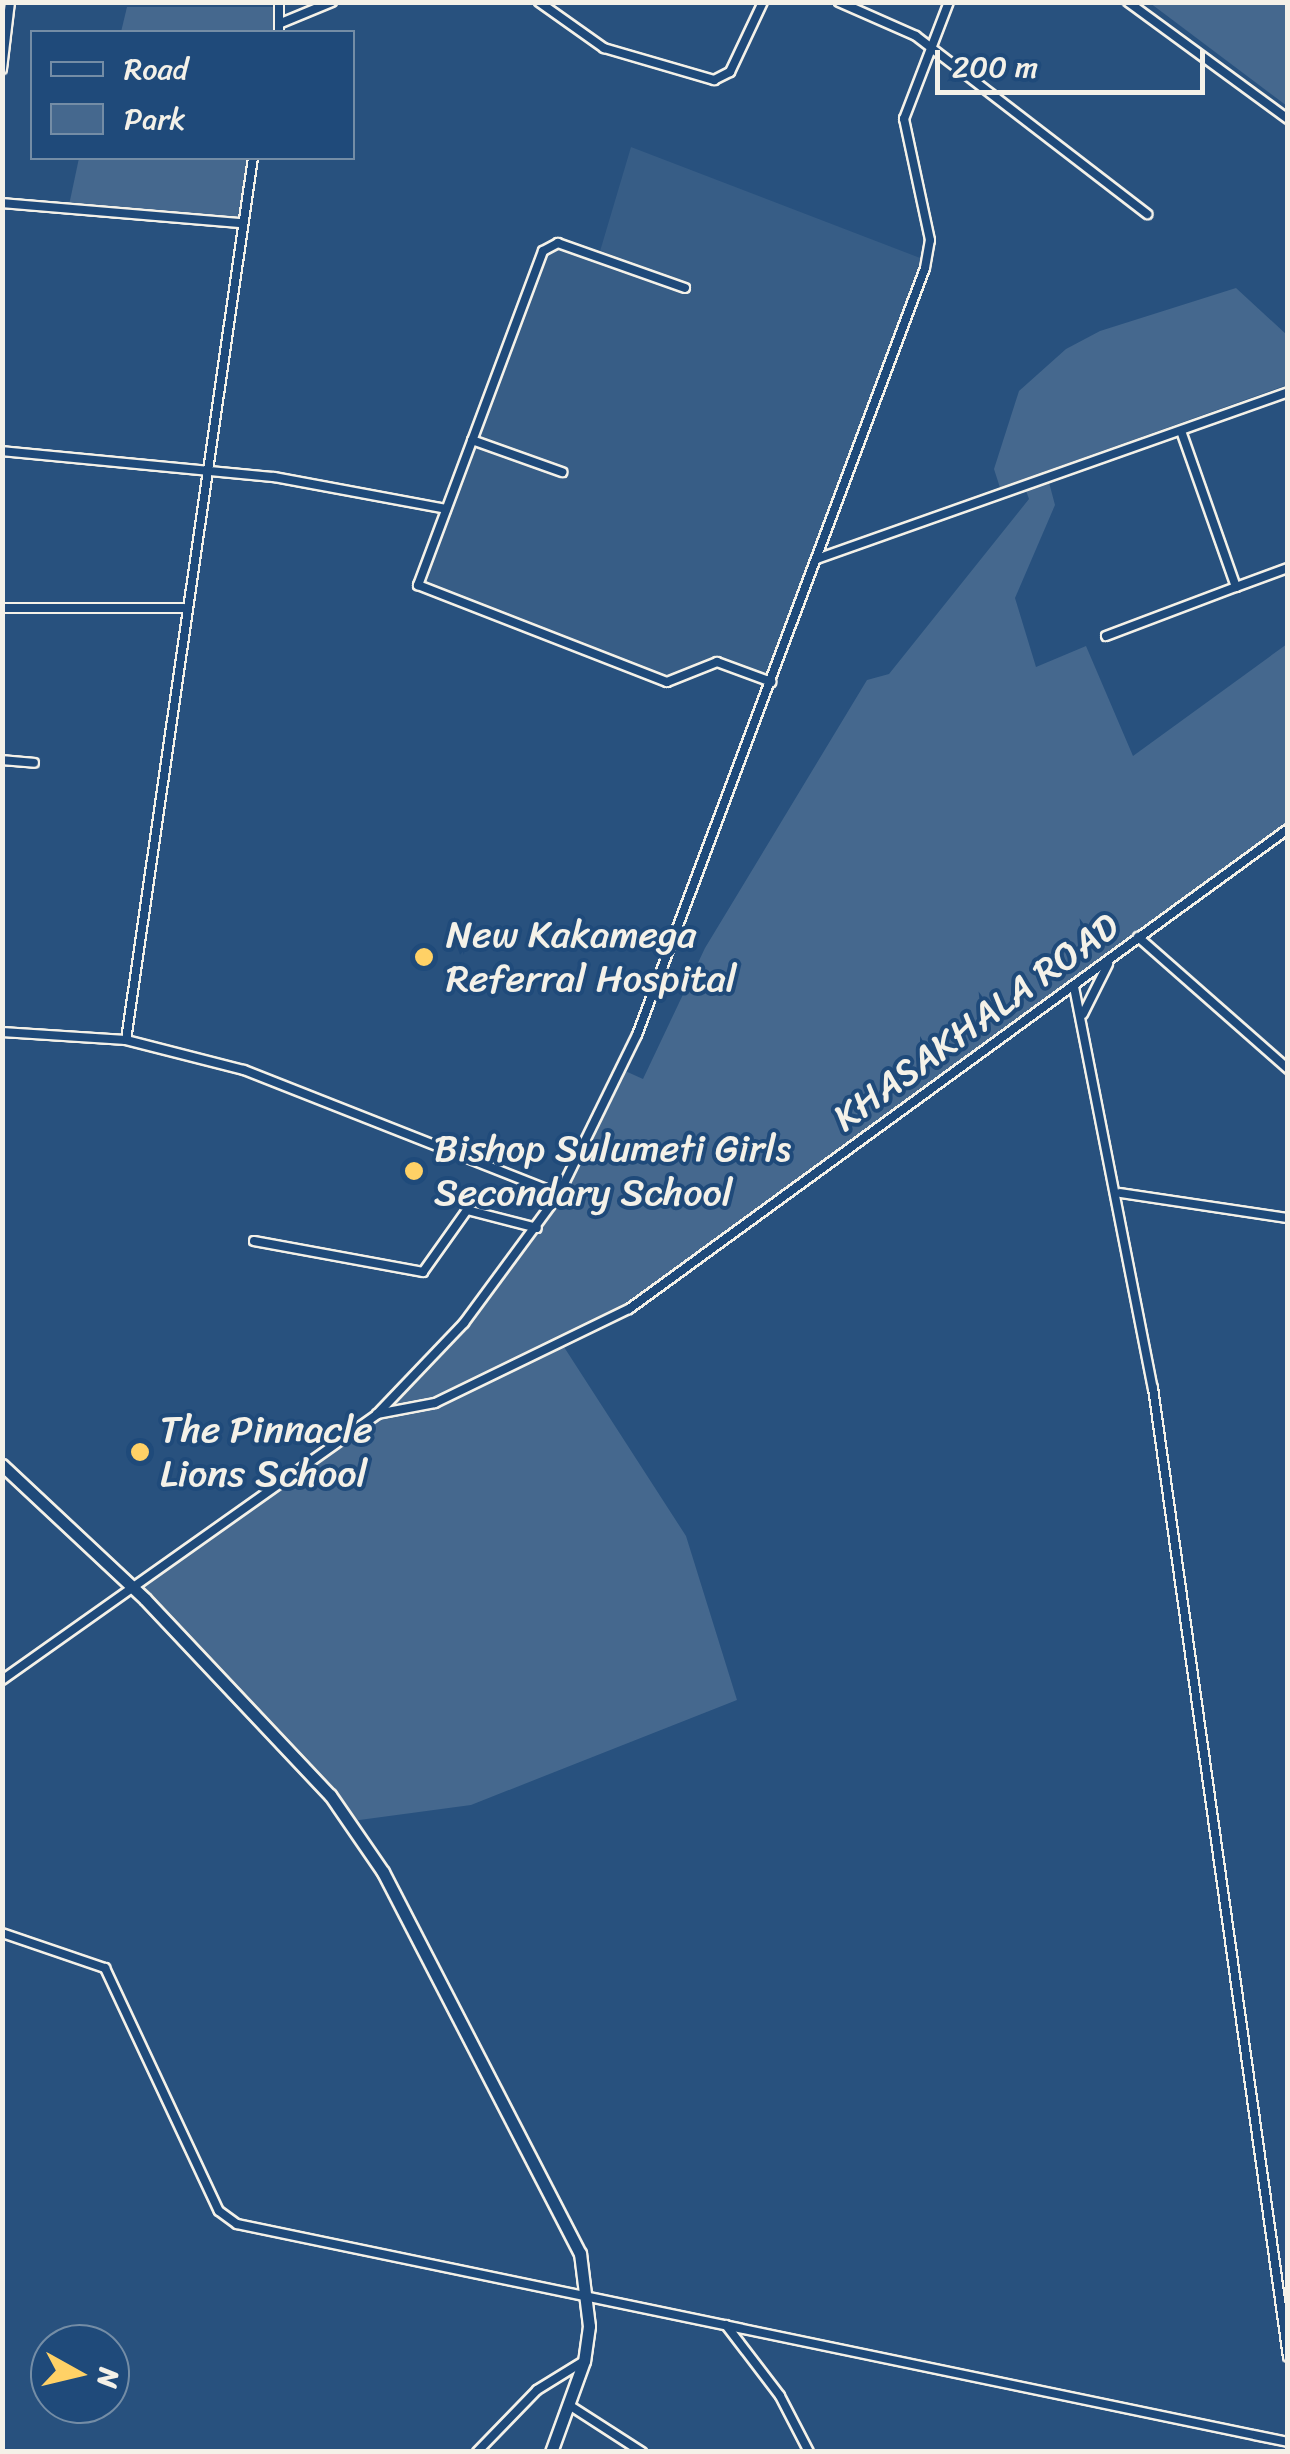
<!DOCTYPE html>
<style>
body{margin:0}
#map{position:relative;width:1290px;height:2454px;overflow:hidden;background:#28517e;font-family:Sriracha,sans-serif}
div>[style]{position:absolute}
.built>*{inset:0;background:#375d86}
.green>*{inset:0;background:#45688e}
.roads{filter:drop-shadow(2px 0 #f4f1e8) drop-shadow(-2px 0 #f4f1e8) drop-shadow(0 2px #f4f1e8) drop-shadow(0 -2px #f4f1e8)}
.minor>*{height:8px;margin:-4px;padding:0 4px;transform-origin:4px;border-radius:4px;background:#1f4a7a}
.secondary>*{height:11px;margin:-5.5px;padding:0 5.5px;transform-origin:5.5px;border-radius:5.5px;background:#1f4a7a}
.dots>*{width:28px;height:28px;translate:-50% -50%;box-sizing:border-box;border:5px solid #1f4a7a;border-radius:50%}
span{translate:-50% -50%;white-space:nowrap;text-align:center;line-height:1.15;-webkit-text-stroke:8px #1f4a7a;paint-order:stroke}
.poi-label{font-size:38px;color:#f4f1e8}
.left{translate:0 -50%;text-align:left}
.street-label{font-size:38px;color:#f4f1e8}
.frame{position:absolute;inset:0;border:5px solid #f4f1e8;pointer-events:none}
.legend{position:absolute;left:30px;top:30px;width:325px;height:130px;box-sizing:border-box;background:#1f4a7a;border:2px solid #748da6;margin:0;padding:12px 18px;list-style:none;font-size:30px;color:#f4f1e8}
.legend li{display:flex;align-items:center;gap:20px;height:50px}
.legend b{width:50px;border:2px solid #748da6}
.north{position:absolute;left:30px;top:2324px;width:100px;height:100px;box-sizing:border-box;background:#1f4a7a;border:2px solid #748da6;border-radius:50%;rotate:98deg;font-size:28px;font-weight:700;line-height:40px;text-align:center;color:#f4f1e8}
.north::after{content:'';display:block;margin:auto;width:35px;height:45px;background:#ffd166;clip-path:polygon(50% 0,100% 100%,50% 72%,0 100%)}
.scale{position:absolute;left:935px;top:50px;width:270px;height:45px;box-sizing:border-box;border:5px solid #f4f1e8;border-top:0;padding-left:12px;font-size:30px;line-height:35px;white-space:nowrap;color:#f4f1e8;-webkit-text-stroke:8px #1f4a7a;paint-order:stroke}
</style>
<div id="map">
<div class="built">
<i style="clip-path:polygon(631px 147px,928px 261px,771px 681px,723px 662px,667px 680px,419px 585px,543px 254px,557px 245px,598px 258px)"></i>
</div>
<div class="green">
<i style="clip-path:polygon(1150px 3px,1287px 3px,1287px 106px)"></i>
<i style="clip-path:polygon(127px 7px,282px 7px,283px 22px,281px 32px,121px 32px)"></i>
<i style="clip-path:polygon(79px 158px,254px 158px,242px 223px,68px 210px)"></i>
<i style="clip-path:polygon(1236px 288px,1287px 335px,1287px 385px,1046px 471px,1055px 505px,1015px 598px,1036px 667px,1086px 646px,1133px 756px,1287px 644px,1287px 829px,1072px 979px,703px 1257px,564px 1347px,686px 1536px,737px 1700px,471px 1805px,352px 1821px,135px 1589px,378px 1418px,466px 1325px,544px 1220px,623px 1070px,643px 1079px,705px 948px,867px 680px,889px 674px,1029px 499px,1024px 485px,1002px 494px,994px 469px,1019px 391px,1066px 349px,1100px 331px)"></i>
</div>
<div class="roads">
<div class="minor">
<i style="left:539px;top:2px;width:80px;rotate:35.3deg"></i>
<i style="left:604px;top:48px;width:115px;rotate:16.2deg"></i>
<i style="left:714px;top:80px;width:18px;rotate:-27deg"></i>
<i style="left:730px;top:72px;width:77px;rotate:-64.8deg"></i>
<i style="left:839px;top:2px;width:84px;rotate:23.8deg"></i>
<i style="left:916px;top:36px;width:292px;rotate:37.6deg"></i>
<i style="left:1128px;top:2px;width:198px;rotate:36.2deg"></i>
<i style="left:281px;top:23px;width:55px;rotate:-22.4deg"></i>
<i style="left:279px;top:32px;width:30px;rotate:-90deg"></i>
<i style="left:2px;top:69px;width:67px;rotate:-83.2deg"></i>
<i style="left:2px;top:203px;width:240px;rotate:4.8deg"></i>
<i style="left:685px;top:288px;width:135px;rotate:-160.5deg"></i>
<i style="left:558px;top:243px;width:17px;rotate:152deg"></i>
<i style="left:543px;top:251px;width:357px;rotate:110.5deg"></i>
<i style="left:418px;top:585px;width:267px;rotate:21.3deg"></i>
<i style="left:667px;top:682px;width:54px;rotate:-21.8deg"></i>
<i style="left:717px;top:662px;width:58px;rotate:20.3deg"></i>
<i style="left:472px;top:440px;width:96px;rotate:19.6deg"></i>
<i style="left:2px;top:451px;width:273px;rotate:5.5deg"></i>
<i style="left:274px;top:477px;width:175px;rotate:10.5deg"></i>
<i style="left:817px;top:559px;width:500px;rotate:-19.5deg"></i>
<i style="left:1236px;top:587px;width:55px;rotate:-20.1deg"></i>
<i style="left:2px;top:608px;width:182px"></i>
<i style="left:1106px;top:636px;width:139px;rotate:-20.7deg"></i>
<i style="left:1236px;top:587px;width:165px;rotate:-109.4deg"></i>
<i style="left:2px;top:760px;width:32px;rotate:5deg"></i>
<i style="left:1138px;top:937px;width:200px;rotate:41.3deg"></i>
<i style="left:1074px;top:987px;width:409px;rotate:78.9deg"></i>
<i style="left:1153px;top:1388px;width:978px;rotate:82.07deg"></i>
<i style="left:1083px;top:1014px;width:56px;rotate:-63.4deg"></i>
<i style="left:2px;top:1032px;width:124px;rotate:3.7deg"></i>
<i style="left:126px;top:1040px;width:122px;rotate:14.3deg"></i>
<i style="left:244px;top:1070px;width:339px;rotate:21.5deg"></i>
<i style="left:126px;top:1040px;width:891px;rotate:-81.81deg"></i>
<i style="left:1120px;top:1193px;width:170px;rotate:8.5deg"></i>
<i style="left:254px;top:1241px;width:172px;rotate:10.4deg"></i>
<i style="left:423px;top:1272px;width:76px;rotate:-54.6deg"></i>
<i style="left:467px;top:1210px;width:72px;rotate:14.4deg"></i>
<i style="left:377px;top:1414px;width:59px;rotate:-10.7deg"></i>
<i style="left:435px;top:1403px;width:216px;rotate:-25.9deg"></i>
<i style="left:629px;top:1309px;width:815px;rotate:-36.07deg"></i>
<i style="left:2px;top:1680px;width:460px;rotate:-35.3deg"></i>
<i style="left:377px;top:1414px;width:126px;rotate:-46.3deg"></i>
<i style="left:464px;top:1323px;width:160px;rotate:-53.6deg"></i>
<i style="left:559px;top:1194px;width:177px;rotate:-63.9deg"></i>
<i style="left:637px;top:1035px;width:819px;rotate:-69.42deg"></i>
<i style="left:925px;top:268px;width:28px;rotate:-80deg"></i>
<i style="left:930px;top:240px;width:124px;rotate:-102.1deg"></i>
<i style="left:904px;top:119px;width:125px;rotate:-69deg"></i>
<i style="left:2px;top:1933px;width:109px;rotate:18.8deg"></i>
<i style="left:105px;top:1968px;width:268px;rotate:64.9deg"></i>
<i style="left:219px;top:2211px;width:22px;rotate:36deg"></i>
<i style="left:237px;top:2224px;width:1073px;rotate:11.72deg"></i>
<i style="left:726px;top:2325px;width:89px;rotate:52.7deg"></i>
<i style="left:780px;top:2396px;width:63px;rotate:62.6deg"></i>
<i style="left:569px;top:2405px;width:87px;rotate:32.8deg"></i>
<i style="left:477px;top:2452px;width:86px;rotate:-45.9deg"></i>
<i style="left:537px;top:2390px;width:55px;rotate:-31.7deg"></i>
</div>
<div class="secondary">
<i style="left:2px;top:1465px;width:196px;rotate:43.1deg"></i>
<i style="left:145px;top:1599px;width:270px;rotate:46.7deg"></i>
<i style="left:330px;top:1795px;width:93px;rotate:55.5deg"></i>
<i style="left:383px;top:1872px;width:429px;rotate:62.7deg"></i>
<i style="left:580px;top:2253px;width:74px;rotate:83deg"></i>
<i style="left:589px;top:2326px;width:35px;rotate:98deg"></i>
<i style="left:584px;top:2361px;width:97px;rotate:109.9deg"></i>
</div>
</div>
<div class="dots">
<i style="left:424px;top:957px;background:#ffd166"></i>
<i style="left:414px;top:1171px;background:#ffd166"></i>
<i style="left:140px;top:1452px;background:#ffd166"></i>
</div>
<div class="poi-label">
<span class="left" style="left:446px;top:957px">New Kakamega<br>Referral Hospital</span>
<span class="left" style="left:434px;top:1171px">Bishop Sulumeti Girls<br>Secondary School</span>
<span class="left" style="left:160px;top:1452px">The Pinnacle<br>Lions School</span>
</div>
<div class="street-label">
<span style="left:976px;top:1022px;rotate:-36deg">KHASAKHALA ROAD</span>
</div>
<div class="frame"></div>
<ul class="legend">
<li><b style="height:12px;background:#1f4a7a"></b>Road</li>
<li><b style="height:28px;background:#45688e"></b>Park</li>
</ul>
<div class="north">N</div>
<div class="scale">200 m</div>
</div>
